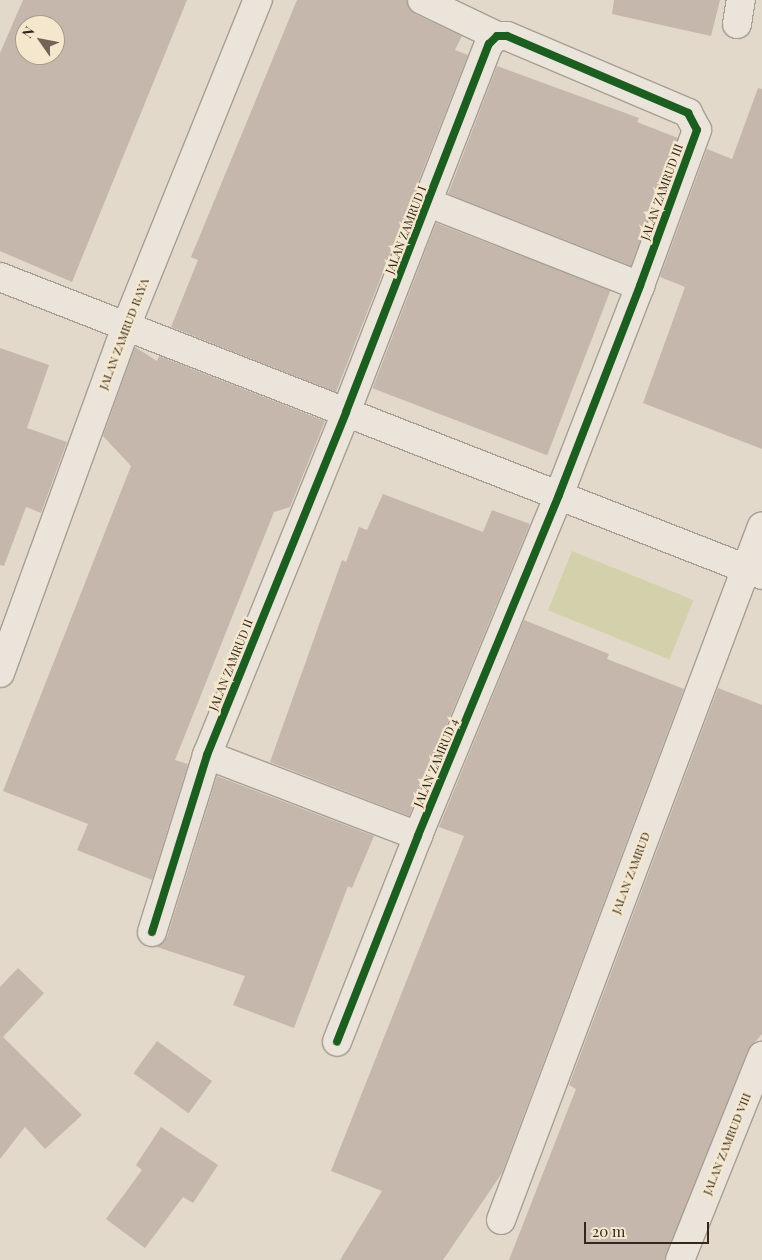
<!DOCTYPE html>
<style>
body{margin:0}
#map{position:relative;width:762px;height:1260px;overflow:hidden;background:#e2d9ca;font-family:"Playfair Display",serif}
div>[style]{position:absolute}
.green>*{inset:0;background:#d3d1ac;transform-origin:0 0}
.building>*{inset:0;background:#c5b7ab;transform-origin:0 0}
.roads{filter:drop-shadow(1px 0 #a79e93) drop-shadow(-1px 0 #a79e93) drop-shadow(0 1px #a79e93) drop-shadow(0 -1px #a79e93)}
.street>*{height:28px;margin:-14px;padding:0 14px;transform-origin:14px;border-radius:14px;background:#eae4db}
.cycleway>*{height:8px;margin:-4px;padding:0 4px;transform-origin:4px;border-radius:4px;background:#1b5e20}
span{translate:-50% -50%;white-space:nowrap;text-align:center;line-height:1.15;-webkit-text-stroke:4.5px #f4e7ce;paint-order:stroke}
.street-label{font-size:12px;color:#34261c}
.north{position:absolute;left:15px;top:15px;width:50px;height:50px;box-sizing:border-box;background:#f4e7ce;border:1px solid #a79a87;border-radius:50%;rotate:303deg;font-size:14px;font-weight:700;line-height:20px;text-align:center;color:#34261c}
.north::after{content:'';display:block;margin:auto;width:18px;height:22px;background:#716559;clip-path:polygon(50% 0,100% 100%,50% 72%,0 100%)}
.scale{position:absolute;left:584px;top:1222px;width:125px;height:22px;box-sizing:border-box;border:2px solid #34261c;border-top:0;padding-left:6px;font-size:15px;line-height:18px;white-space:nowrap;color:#34261c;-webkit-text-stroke:4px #f4e7ce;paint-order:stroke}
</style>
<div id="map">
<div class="green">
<i style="left:572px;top:551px;width:131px;height:64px;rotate:22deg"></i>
</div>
<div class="building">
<i style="clip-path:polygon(evenodd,23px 0,187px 0,72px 282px,0 251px,0 53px,23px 0,25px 25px,55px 25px,55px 55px,25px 55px,25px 25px)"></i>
<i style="clip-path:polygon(297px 0,407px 0,415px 14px,462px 36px,455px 50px,468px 55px,336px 392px,171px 327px,198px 260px,191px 257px)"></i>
<i style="clip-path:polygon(614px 0,720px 0,711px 36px,612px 14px)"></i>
<i style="clip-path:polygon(497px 66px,639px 118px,637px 122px,678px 138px,631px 266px,448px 194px)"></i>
<i style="clip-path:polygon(758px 88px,762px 89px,762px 449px,643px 403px,685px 287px,660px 277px,707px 149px,732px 159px)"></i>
<i style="left:436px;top:223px;width:187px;height:177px;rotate:21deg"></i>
<i style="clip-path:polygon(135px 347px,157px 361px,159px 356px,325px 421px,290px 507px,274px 512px,175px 760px,188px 764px,152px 880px,77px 850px,88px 824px,3px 791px,131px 466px,103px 436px)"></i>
<i style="clip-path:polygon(0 348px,49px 365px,27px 428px,67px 442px,41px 513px,26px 507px,4px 566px,0 565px)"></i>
<i style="clip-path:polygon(383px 494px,483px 532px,492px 510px,530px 524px,409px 816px,270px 762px,342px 560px,346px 562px,359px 527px,367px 530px)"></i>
<i style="clip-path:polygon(524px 620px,609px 654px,607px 659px,684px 689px,502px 1173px,443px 1260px,340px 1260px,382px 1191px,331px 1171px,464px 836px,439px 827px)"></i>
<i style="clip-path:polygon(718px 688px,762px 705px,762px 1034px,748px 1050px,665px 1260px,509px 1260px,576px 1089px,569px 1085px)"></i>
<i style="clip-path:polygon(217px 776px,374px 836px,352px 888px,348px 886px,294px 1028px,233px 1005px,245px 976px,157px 947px,167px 937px)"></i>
<i style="clip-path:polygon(18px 968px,44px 993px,3px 1037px,82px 1115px,45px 1149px,25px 1127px,0 1159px,0 987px)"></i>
<i style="left:157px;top:1041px;width:68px;height:40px;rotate:36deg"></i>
<i style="clip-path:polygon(161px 1127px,218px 1165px,193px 1203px,183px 1197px,145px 1248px,106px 1219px,142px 1170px,136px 1165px)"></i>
</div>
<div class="roads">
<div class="street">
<i style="left:422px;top:0;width:83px;rotate:25.6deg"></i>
<i style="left:737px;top:24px;width:24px;rotate:-81deg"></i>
<i style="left:429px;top:203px;width:227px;rotate:21.5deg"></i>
<i style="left:0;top:277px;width:818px;rotate:21.36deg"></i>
<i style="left:0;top:673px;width:369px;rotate:-70deg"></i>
<i style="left:126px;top:326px;width:352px;rotate:-68deg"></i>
<i style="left:207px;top:755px;width:226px;rotate:21deg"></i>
<i style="left:152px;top:932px;width:185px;rotate:-72.7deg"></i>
<i style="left:207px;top:755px;width:370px;rotate:-67.9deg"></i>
<i style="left:346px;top:412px;width:395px;rotate:-68.8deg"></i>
<i style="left:489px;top:44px;width:11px;rotate:-45deg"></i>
<i style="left:497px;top:36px;width:10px"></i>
<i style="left:507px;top:36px;width:197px;rotate:23deg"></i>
<i style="left:688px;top:113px;width:19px;rotate:62deg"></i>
<i style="left:697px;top:130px;width:166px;rotate:110.1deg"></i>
<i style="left:640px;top:286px;width:224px;rotate:111.2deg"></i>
<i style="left:559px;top:495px;width:369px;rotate:112.5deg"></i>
<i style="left:418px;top:836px;width:221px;rotate:111.5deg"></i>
<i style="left:501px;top:1220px;width:741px;rotate:-69.39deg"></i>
<i style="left:680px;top:1260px;width:220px;rotate:-68.1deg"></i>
</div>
</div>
<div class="cycleway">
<i style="left:152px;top:932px;width:185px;rotate:-72.7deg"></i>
<i style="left:207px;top:755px;width:370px;rotate:-67.9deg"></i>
<i style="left:346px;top:412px;width:395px;rotate:-68.8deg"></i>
<i style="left:489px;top:44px;width:11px;rotate:-45deg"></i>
<i style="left:497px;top:36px;width:10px"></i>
<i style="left:507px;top:36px;width:197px;rotate:23deg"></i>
<i style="left:688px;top:113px;width:19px;rotate:62deg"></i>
<i style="left:697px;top:130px;width:166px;rotate:110.1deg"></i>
<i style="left:640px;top:286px;width:224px;rotate:111.2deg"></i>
<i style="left:559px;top:495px;width:369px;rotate:112.5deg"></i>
<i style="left:418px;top:836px;width:221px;rotate:111.5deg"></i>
</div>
<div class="street-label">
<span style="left:662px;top:192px;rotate:-70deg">JALAN ZAMRUD III</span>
<span style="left:406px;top:230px;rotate:-69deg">JALAN ZAMRUD I</span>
<span style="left:124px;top:334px;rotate:-69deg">JALAN ZAMRUD RAYA</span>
<span style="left:231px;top:665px;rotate:-68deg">JALAN ZAMRUD II</span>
<span style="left:436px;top:763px;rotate:-67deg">JALAN ZAMRUD 4</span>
<span style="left:631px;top:873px;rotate:-69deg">JALAN ZAMRUD</span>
<span style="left:727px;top:1144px;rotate:-68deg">JALAN ZAMRUD VIII</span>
</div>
<div class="north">N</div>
<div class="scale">20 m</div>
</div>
